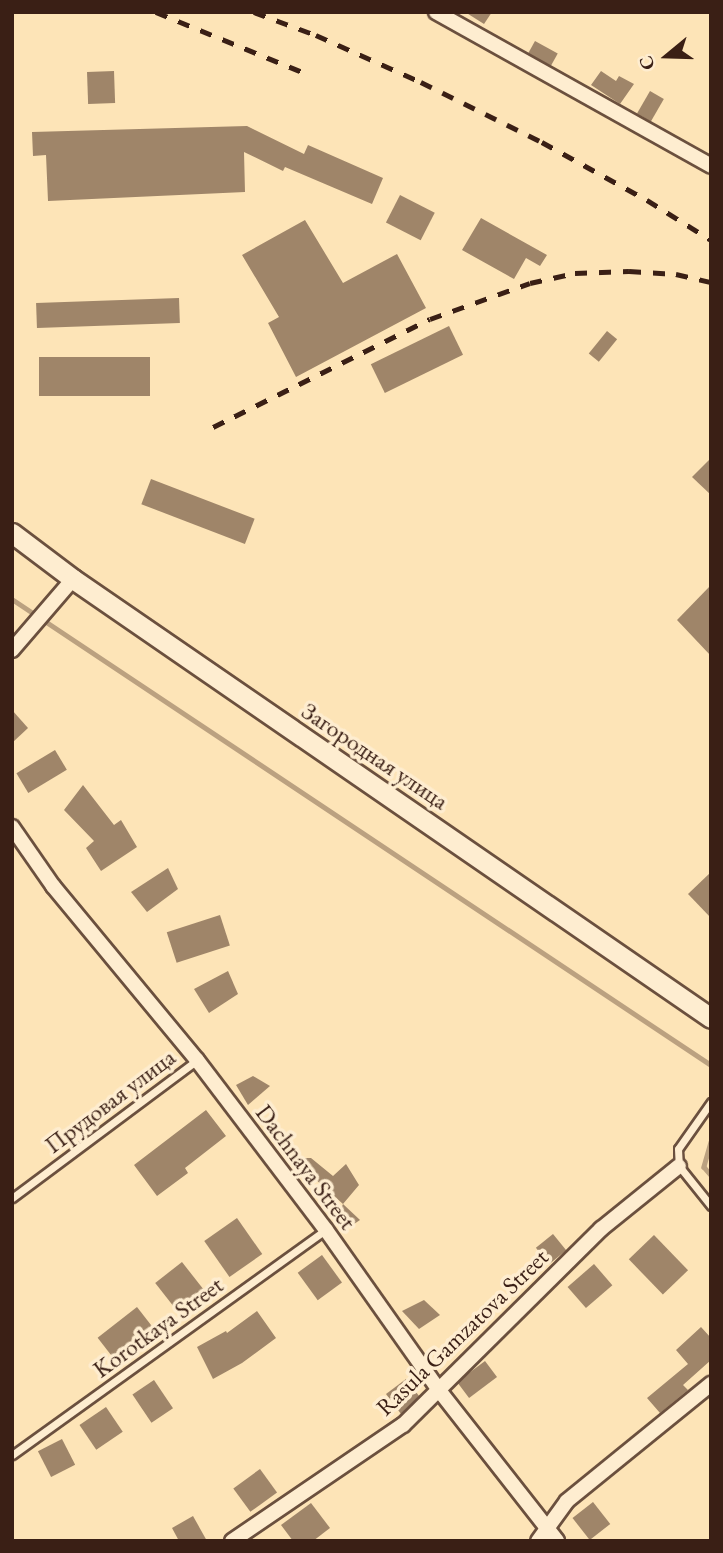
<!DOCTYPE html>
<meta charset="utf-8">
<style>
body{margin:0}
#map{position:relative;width:723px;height:1553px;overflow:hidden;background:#fde4b7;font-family:"EB Garamond",serif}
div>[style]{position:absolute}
.stream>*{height:4.5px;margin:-2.25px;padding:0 2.25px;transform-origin:2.25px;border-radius:2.25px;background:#bba180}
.building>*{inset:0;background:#9f8569;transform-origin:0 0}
.roads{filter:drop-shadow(2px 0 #6b503e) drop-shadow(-2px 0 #6b503e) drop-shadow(0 2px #6b503e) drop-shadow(0 -2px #6b503e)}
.lane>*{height:7px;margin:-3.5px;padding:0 3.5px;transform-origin:3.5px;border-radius:3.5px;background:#feedd0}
.street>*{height:14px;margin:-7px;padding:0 7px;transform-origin:7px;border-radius:7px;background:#feedd0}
.secondary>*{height:19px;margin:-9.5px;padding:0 9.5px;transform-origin:9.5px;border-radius:9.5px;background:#feedd0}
.rail>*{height:4.5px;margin-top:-2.25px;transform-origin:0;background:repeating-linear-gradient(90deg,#3a1f15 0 12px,transparent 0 24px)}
span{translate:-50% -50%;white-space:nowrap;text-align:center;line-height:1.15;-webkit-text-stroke:7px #feedd0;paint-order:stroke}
.street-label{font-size:24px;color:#3a1f15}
.frame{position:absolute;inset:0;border:14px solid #3a1f15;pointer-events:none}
.north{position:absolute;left:632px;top:21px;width:70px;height:70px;-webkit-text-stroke:5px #feedd0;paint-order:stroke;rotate:251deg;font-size:19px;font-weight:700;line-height:28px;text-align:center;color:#3a1f15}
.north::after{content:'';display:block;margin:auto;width:24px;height:32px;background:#3a1f15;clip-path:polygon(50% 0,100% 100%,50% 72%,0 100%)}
</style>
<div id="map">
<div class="stream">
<i style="left:12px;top:599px;width:840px;rotate:33.69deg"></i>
<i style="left:711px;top:1142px;width:26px;rotate:106deg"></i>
<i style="left:704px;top:1167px;width:11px;rotate:49deg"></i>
</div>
<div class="building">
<i style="clip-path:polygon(465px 12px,492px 12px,484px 24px)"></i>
<i style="left:535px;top:41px;width:26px;height:14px;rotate:29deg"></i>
<i style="left:114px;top:71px;width:32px;height:27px;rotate:88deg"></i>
<i style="clip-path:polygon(601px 71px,616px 81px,619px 76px,634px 84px,620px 104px,591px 85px)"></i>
<i style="left:650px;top:91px;width:16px;height:26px;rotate:30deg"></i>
<i style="clip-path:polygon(247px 126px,304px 154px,308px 145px,383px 178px,372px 204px,285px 167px,283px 171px,244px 152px,245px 192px,48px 201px,46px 155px,33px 156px,32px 132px)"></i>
<i style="left:400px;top:195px;width:39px;height:31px;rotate:27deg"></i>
<i style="clip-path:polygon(481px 218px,547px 255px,540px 266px,526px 258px,514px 279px,462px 250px)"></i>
<i style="clip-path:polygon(305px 220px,343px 283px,397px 254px,426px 308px,296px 377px,268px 323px,279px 317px,242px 255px)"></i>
<i style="left:179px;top:298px;width:25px;height:143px;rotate:88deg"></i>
<i style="left:449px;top:326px;width:32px;height:87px;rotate:64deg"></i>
<i style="left:607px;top:331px;width:13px;height:29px;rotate:39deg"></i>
<i style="left:150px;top:357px;width:39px;height:111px;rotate:90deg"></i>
<i style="clip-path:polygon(711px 458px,711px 495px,692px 477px)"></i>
<i style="left:151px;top:479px;width:111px;height:27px;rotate:21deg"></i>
<i style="clip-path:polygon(711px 585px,711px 656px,677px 620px)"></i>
<i style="clip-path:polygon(12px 710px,28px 728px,12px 743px)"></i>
<i style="left:55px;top:750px;width:23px;height:45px;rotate:59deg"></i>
<i style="clip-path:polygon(83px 785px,114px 825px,121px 820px,137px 847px,101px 871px,86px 848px,94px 841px,64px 810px)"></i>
<i style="clip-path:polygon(168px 868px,178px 889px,147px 912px,131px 892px)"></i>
<i style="clip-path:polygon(711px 872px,711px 918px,688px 894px)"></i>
<i style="left:220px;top:915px;width:32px;height:56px;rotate:72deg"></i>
<i style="clip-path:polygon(228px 971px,238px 994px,209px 1013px,194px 989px)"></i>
<i style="clip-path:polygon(253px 1076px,270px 1086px,248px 1105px,236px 1085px)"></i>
<i style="clip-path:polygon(206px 1110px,226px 1136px,185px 1168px,188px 1173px,157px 1196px,134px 1165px)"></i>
<i style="clip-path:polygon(294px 1158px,311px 1158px,333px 1176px,346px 1164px,359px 1185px,343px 1204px,314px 1178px,307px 1185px)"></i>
<i style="clip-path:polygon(343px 1204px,360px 1220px,342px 1232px,336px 1219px)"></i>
<i style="left:237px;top:1218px;width:44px;height:40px;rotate:55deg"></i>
<i style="left:553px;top:1234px;width:21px;height:22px;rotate:51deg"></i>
<i style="left:654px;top:1235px;width:49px;height:35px;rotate:46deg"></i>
<i style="left:322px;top:1255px;width:34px;height:30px;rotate:54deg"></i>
<i style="left:182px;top:1262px;width:36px;height:34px;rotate:52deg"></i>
<i style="left:594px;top:1264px;width:28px;height:35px;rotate:49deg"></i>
<i style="clip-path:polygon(424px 1300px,440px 1315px,419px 1329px,402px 1311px)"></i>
<i style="left:137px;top:1307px;width:24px;height:50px;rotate:52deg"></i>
<i style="clip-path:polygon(257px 1311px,276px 1338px,242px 1363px,213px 1379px,197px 1347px,226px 1331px,227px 1333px)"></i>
<i style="clip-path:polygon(701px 1327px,711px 1338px,711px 1360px,683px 1385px,688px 1390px,660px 1413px,647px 1398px,688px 1364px,676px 1350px)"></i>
<i style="left:485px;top:1361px;width:20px;height:35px;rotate:53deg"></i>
<i style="clip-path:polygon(406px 1379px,419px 1396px,401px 1414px,386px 1394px)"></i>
<i style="left:154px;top:1380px;width:34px;height:26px;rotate:56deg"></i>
<i style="left:106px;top:1407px;width:30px;height:32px;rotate:56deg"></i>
<i style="left:62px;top:1439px;width:29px;height:27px;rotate:63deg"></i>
<i style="left:260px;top:1469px;width:29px;height:33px;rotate:54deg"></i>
<i style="left:593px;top:1502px;width:28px;height:26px;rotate:52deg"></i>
<i style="clip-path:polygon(311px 1503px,330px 1528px,313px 1541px,293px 1541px,281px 1525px)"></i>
<i style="clip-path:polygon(193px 1516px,207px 1541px,179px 1541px,172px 1528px)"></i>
</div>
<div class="roads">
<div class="lane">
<i style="left:711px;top:1102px;width:57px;rotate:125.1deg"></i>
<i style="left:678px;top:1149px;width:17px;rotate:87deg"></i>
<i style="left:679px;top:1166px;width:51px;rotate:51.3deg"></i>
<i style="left:12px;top:1198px;width:231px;rotate:-36.7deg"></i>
<i style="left:12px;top:1455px;width:385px;rotate:-35.7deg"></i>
</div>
<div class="street">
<i style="left:436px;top:12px;width:315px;rotate:29.2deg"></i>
<i style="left:12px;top:650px;width:94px;rotate:-49.3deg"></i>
<i style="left:12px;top:827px;width:72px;rotate:55.2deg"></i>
<i style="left:53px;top:886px;width:226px;rotate:50.4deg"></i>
<i style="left:197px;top:1060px;width:213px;rotate:52.8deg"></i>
<i style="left:326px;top:1230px;width:194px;rotate:54.8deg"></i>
<i style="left:438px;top:1389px;width:193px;rotate:51.9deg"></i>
<i style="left:232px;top:1541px;width:207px;rotate:-34.2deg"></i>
<i style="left:403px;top:1425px;width:279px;rotate:-44.7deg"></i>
<i style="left:601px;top:1229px;width:100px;rotate:-38.9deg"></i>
<i style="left:538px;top:1541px;width:49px;rotate:-54.1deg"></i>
<i style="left:567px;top:1501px;width:186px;rotate:-39.1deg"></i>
</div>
<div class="secondary">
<i style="left:12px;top:533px;width:76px;rotate:37deg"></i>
<i style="left:73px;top:579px;width:774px;rotate:34.53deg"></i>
</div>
</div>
<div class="rail">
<i style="left:156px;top:12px;width:158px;rotate:22.3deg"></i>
<i style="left:254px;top:12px;width:66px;rotate:20.4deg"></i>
<i style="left:316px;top:35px;width:115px;rotate:24.1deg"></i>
<i style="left:421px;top:82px;width:135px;rotate:26.4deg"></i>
<i style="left:542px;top:142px;width:120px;rotate:28.9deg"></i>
<i style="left:647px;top:200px;width:75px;rotate:32deg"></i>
<i style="left:213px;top:427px;width:242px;rotate:-26.5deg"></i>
<i style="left:430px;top:319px;width:106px;rotate:-19.8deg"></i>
<i style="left:530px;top:283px;width:46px;rotate:-12.5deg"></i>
<i style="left:575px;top:273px;width:54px;rotate:-2.1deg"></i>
<i style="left:629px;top:271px;width:47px;rotate:3.7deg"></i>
<i style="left:676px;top:274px;width:36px;rotate:13deg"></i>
</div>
<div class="street-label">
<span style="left:375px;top:756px;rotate:34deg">Загородная улица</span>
<span style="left:110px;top:1101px;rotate:-37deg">Прудовая улица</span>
<span style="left:306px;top:1167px;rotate:53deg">Dachnaya Street</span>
<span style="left:158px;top:1327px;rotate:-36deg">Korotkaya Street</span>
<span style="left:462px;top:1332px;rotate:-44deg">Rasula Gamzatova Street</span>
</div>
<div class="frame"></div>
<div class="north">С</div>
</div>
